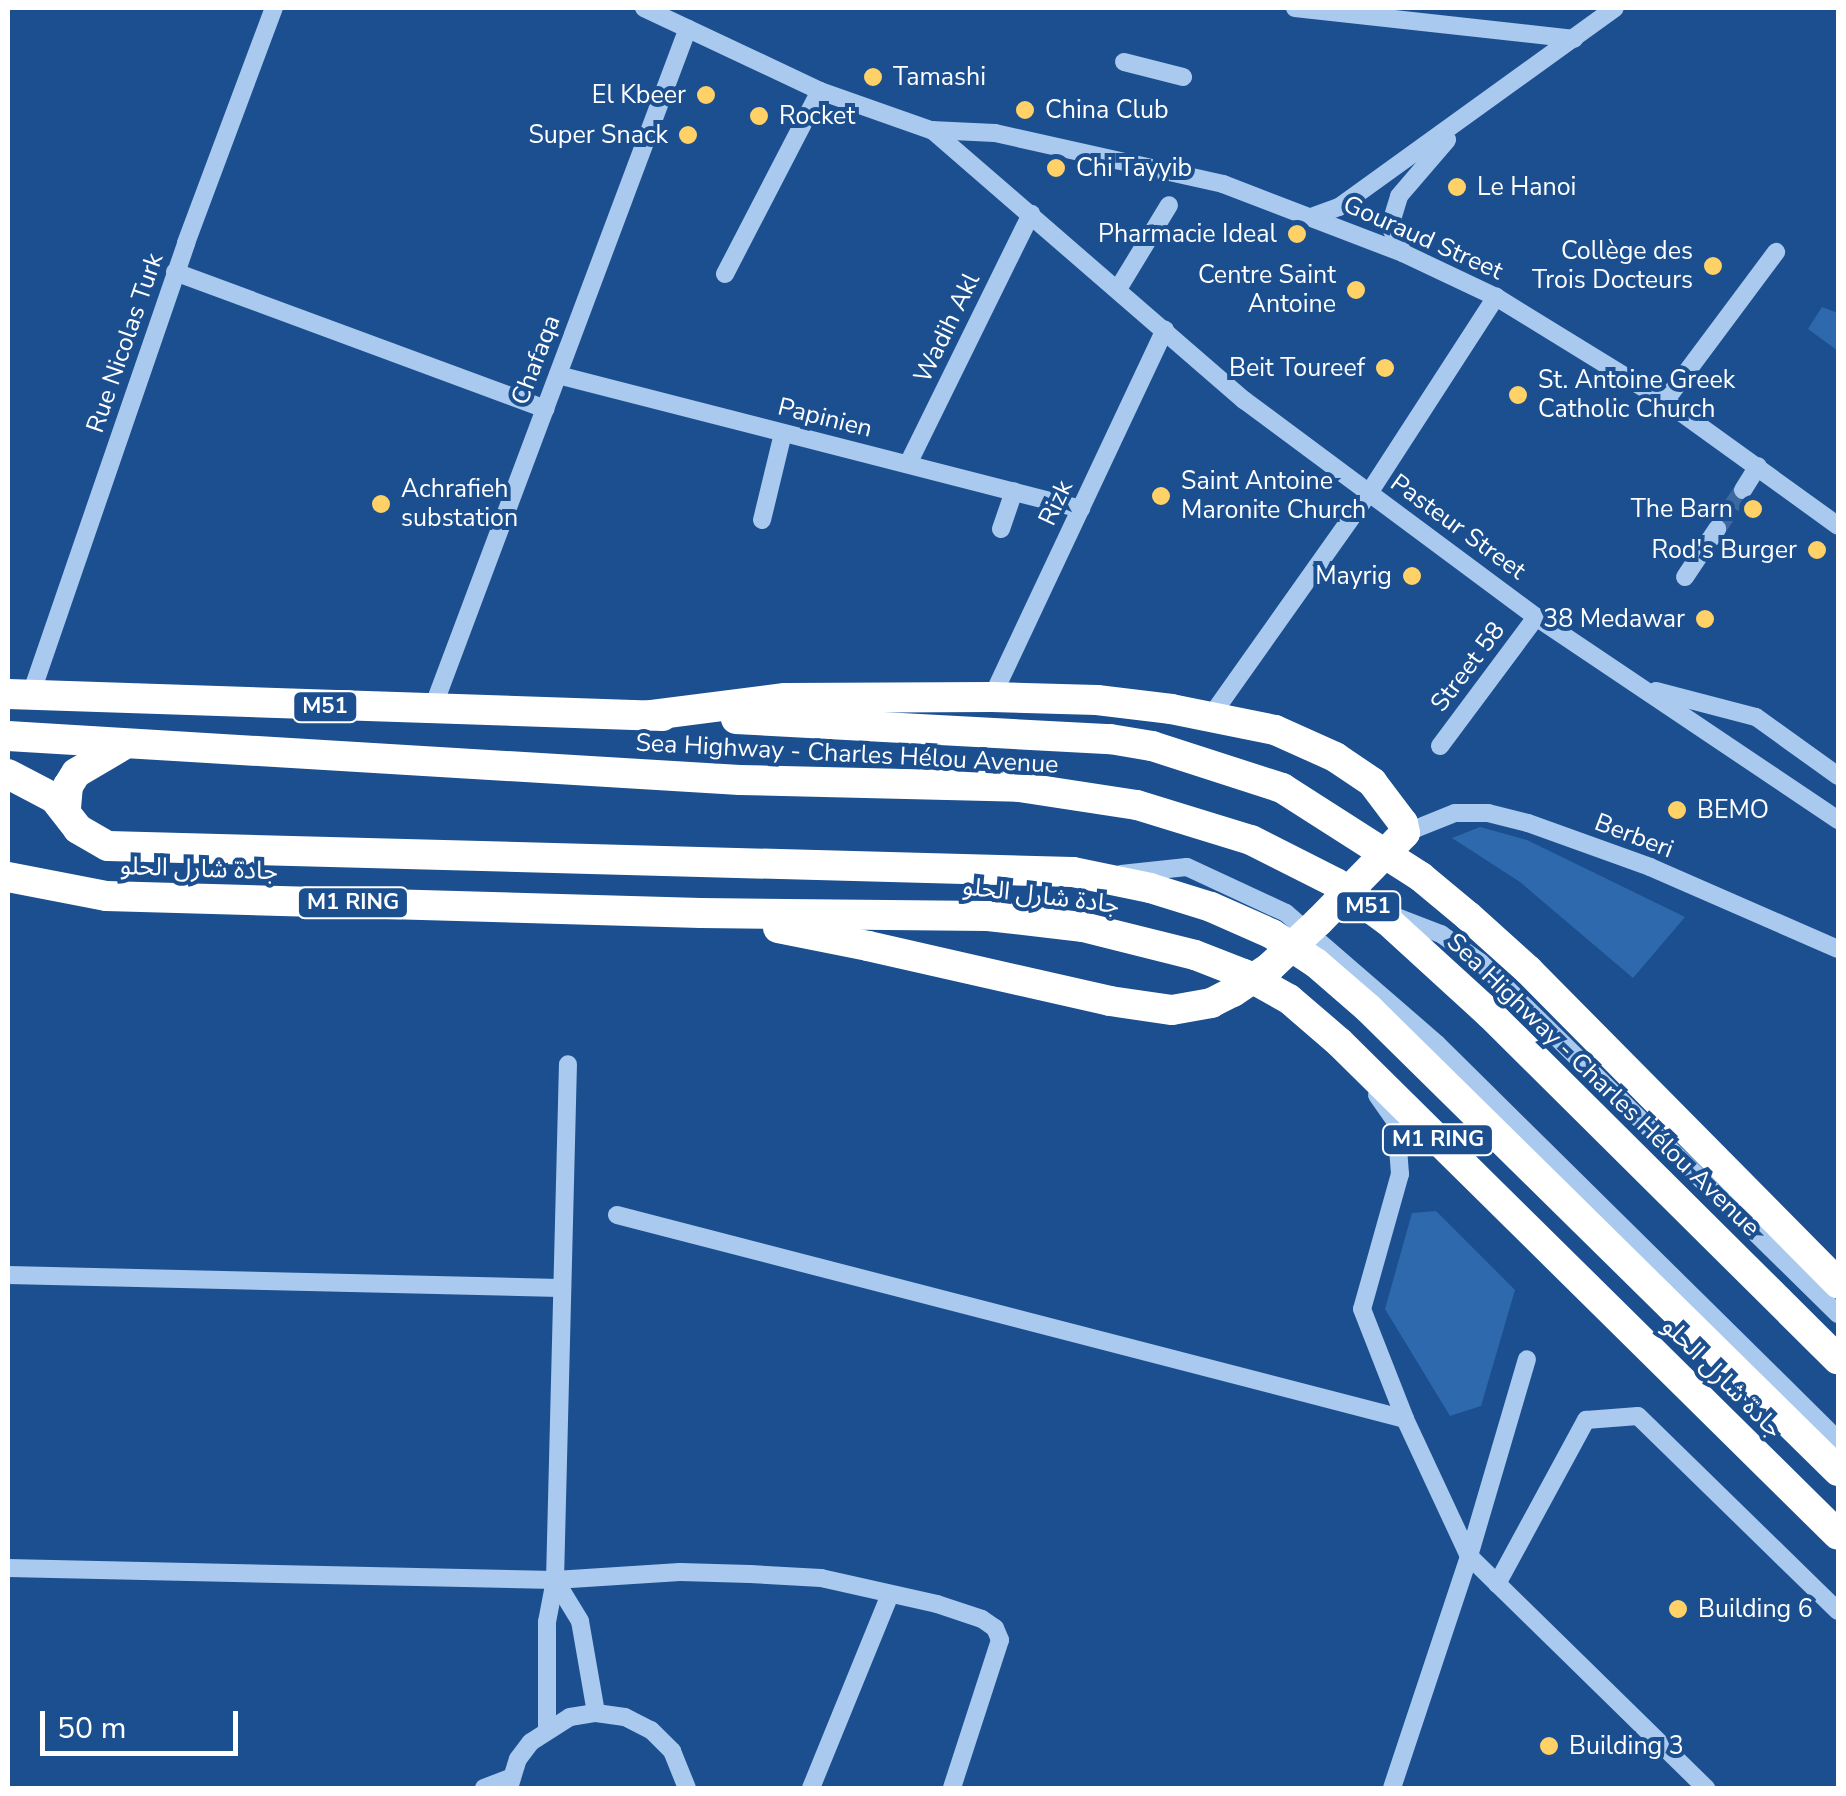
<!DOCTYPE html>
<meta charset="utf-8">
<style>
body{margin:0}
#map{position:relative;width:1846px;height:1796px;overflow:hidden;background:#1b4f8f;font-family:"Nunito Sans","Noto Sans Arabic",sans-serif}
div>[style]{position:absolute}
.green>*{inset:0;background:#2e69ad}
.minor-tunnel>*{height:18px;margin-top:-9px;transform-origin:0;background:repeating-linear-gradient(90deg,#3d69a0 0 18px,transparent 0 27px)}
.minor>*{height:18px;margin:-9px;padding:0 9px;transform-origin:9px;border-radius:9px;background:#a9c9ee}
.highway>*{height:30px;margin:-15px;padding:0 15px;transform-origin:15px;border-radius:15px;background:#fff}
.highway-bridge>*{height:30px;margin:-15px;padding:0 15px;transform-origin:15px;border-radius:15px;background:#fff}
.dots>*{width:28px;height:28px;translate:-50% -50%;box-sizing:border-box;border:5px solid #1b4f8f;border-radius:50%}
span{translate:-50% -50%;white-space:nowrap;text-align:center;line-height:1.15;-webkit-text-stroke:8px #1b4f8f;paint-order:stroke}
.shield-label span{padding:2px 8px;background:#1b4f8f;border:2px solid;border-radius:8px;-webkit-text-stroke-width:0}
.shield-label{font-size:22px;color:#fff;font-weight:700}
.poi-label{font-size:25px;color:#fff}
.left{translate:0 -50%;text-align:left}
.right{translate:-100% -50%;text-align:right}
.street-label{font-size:25px;color:#fff}
.frame{position:absolute;inset:0;border:10px solid #fff;pointer-events:none}
.scale{position:absolute;left:40px;top:1711px;width:198px;height:45px;box-sizing:border-box;border:5px solid #fff;border-top:0;padding-left:12px;font-size:30px;line-height:35px;white-space:nowrap;color:#fff;-webkit-text-stroke:8px #1b4f8f;paint-order:stroke}
</style>
<div id="map">
<div class="green">
<i style="clip-path:polygon(1822px 307px,1838px 313px,1838px 351px,1808px 329px)"></i>
<i style="clip-path:polygon(1480px 827px,1527px 840px,1685px 917px,1633px 978px,1520px 882px,1452px 838px)"></i>
<i style="clip-path:polygon(1436px 1211px,1515px 1290px,1481px 1406px,1450px 1416px,1385px 1309px,1412px 1213px)"></i>
</div>
<div class="minor-tunnel">
<i style="left:1717px;top:529px;width:47px;rotate:-56.3deg"></i>
</div>
<div class="minor">
<i style="left:644px;top:8px;width:195px;rotate:25.2deg"></i>
<i style="left:820px;top:91px;width:118px;rotate:19.4deg"></i>
<i style="left:931px;top:130px;width:64px;rotate:2.7deg"></i>
<i style="left:995px;top:133px;width:234px;rotate:12.6deg"></i>
<i style="left:1223px;top:184px;width:193px;rotate:21deg"></i>
<i style="left:1403px;top:253px;width:103px;rotate:25.3deg"></i>
<i style="left:1496px;top:297px;width:198px;rotate:31.6deg"></i>
<i style="left:1665px;top:401px;width:213px;rotate:35.8deg"></i>
<i style="left:1295px;top:8px;width:281px;rotate:6.3deg"></i>
<i style="left:1124px;top:62px;width:61px;rotate:14.3deg"></i>
<i style="left:932px;top:130px;width:413px;rotate:40.9deg"></i>
<i style="left:1244px;top:400px;width:364px;rotate:36.6deg"></i>
<i style="left:1536px;top:617px;width:364px;rotate:33.9deg"></i>
<i style="left:1314px;top:216px;width:27px;rotate:-20deg"></i>
<i style="left:1339px;top:207px;width:340px;rotate:-35.8deg"></i>
<i style="left:1403px;top:253px;width:30px;rotate:-116deg"></i>
<i style="left:1390px;top:226px;width:31px;rotate:-73deg"></i>
<i style="left:1399px;top:196px;width:74px;rotate:-49.4deg"></i>
<i style="left:175px;top:272px;width:395px;rotate:20.3deg"></i>
<i style="left:725px;top:274px;width:206px;rotate:-62.6deg"></i>
<i style="left:1118px;top:289px;width:98px;rotate:-58.7deg"></i>
<i style="left:558px;top:375px;width:540px;rotate:14.37deg"></i>
<i style="left:1665px;top:401px;width:186px;rotate:-53.3deg"></i>
<i style="left:908px;top:464px;width:279px;rotate:-63.8deg"></i>
<i style="left:1743px;top:490px;width:28px;rotate:-58deg"></i>
<i style="left:762px;top:520px;width:89px;rotate:-76.4deg"></i>
<i style="left:1001px;top:529px;width:40px;rotate:-71.1deg"></i>
<i style="left:1685px;top:577px;width:58px;rotate:-56.3deg"></i>
<i style="left:1656px;top:691px;width:103px;rotate:14.6deg"></i>
<i style="left:1756px;top:717px;width:101px;rotate:35.7deg"></i>
<i style="left:30px;top:697px;width:480px;rotate:-71deg"></i>
<i style="left:186px;top:243px;width:251px;rotate:-69.5deg"></i>
<i style="left:992px;top:697px;width:406px;rotate:-64.8deg"></i>
<i style="left:432px;top:710px;width:728px;rotate:-69.43deg"></i>
<i style="left:1211px;top:716px;width:273px;rotate:-54.7deg"></i>
<i style="left:1369px;top:493px;width:234px;rotate:-57.1deg"></i>
<i style="left:1440px;top:746px;width:161px;rotate:-53.3deg"></i>
<i style="left:1405px;top:833px;width:54px;rotate:-21.8deg"></i>
<i style="left:1455px;top:813px;width:33px"></i>
<i style="left:1488px;top:813px;width:41px;rotate:14deg"></i>
<i style="left:1528px;top:823px;width:130px;rotate:19.8deg"></i>
<i style="left:1650px;top:867px;width:205px;rotate:23.6deg"></i>
<i style="left:1121px;top:874px;width:66px;rotate:-6.1deg"></i>
<i style="left:1187px;top:867px;width:109px;rotate:24.9deg"></i>
<i style="left:1286px;top:913px;width:200px;rotate:40.9deg"></i>
<i style="left:1437px;top:1044px;width:564px;rotate:44.64deg"></i>
<i style="left:1386px;top:913px;width:59px;rotate:20.9deg"></i>
<i style="left:1441px;top:934px;width:48px;rotate:35.7deg"></i>
<i style="left:1480px;top:962px;width:502px;rotate:44.52deg"></i>
<i style="left:1377px;top:1095px;width:33px;rotate:55deg"></i>
<i style="left:1396px;top:1122px;width:52px;rotate:85.6deg"></i>
<i style="left:1400px;top:1174px;width:140px;rotate:105.7deg"></i>
<i style="left:1362px;top:1309px;width:118px;rotate:68.6deg"></i>
<i style="left:1405px;top:1419px;width:151px;rotate:65deg"></i>
<i style="left:1469px;top:1556px;width:332px;rotate:44.4deg"></i>
<i style="left:617px;top:1215px;width:814px;rotate:14.51deg"></i>
<i style="left:8px;top:1275px;width:552px;rotate:1.35deg"></i>
<i style="left:8px;top:1568px;width:547px;rotate:1.26deg"></i>
<i style="left:555px;top:1580px;width:125px;rotate:-3.7deg"></i>
<i style="left:680px;top:1572px;width:70px;rotate:1.6deg"></i>
<i style="left:750px;top:1574px;width:71px;rotate:3.2deg"></i>
<i style="left:821px;top:1578px;width:119px;rotate:12.6deg"></i>
<i style="left:937px;top:1604px;width:47px;rotate:18.4deg"></i>
<i style="left:982px;top:1619px;width:16px;rotate:35deg"></i>
<i style="left:995px;top:1628px;width:13px;rotate:67deg"></i>
<i style="left:1000px;top:1640px;width:156px;rotate:108deg"></i>
<i style="left:555px;top:1580px;width:48px;rotate:58.6deg"></i>
<i style="left:580px;top:1621px;width:93px;rotate:80.1deg"></i>
<i style="left:1497px;top:1584px;width:187px;rotate:-61.5deg"></i>
<i style="left:1586px;top:1420px;width:52px;rotate:-4.4deg"></i>
<i style="left:1638px;top:1416px;width:279px;rotate:44.3deg"></i>
<i style="left:547px;top:1728px;width:106px;rotate:-90deg"></i>
<i style="left:547px;top:1622px;width:43px;rotate:-79.2deg"></i>
<i style="left:555px;top:1580px;width:516px;rotate:-88.56deg"></i>
<i style="left:484px;top:1788px;width:28px;rotate:-21deg"></i>
<i style="left:509px;top:1788px;width:30px;rotate:-73deg"></i>
<i style="left:518px;top:1759px;width:21px;rotate:-53deg"></i>
<i style="left:531px;top:1742px;width:46px;rotate:-32.7deg"></i>
<i style="left:570px;top:1717px;width:26px;rotate:-9deg"></i>
<i style="left:596px;top:1713px;width:29px;rotate:8deg"></i>
<i style="left:625px;top:1717px;width:29px;rotate:27deg"></i>
<i style="left:651px;top:1730px;width:30px;rotate:45deg"></i>
<i style="left:672px;top:1751px;width:40px;rotate:68deg"></i>
<i style="left:811px;top:1788px;width:209px;rotate:-67.8deg"></i>
<i style="left:1392px;top:1788px;width:244px;rotate:-71.6deg"></i>
<i style="left:1469px;top:1556px;width:205px;rotate:-73.6deg"></i>
</div>
<div class="highway">
<i style="left:8px;top:694px;width:655px;rotate:1.92deg"></i>
<i style="left:644px;top:716px;width:142px;rotate:-7.3deg"></i>
<i style="left:785px;top:698px;width:207px;rotate:-0.3deg"></i>
<i style="left:992px;top:697px;width:105px;rotate:1.6deg"></i>
<i style="left:1097px;top:700px;width:75px;rotate:6.9deg"></i>
<i style="left:1171px;top:709px;width:106px;rotate:11.4deg"></i>
<i style="left:1275px;top:730px;width:66px;rotate:24.2deg"></i>
<i style="left:1335px;top:757px;width:45px;rotate:34deg"></i>
<i style="left:1372px;top:782px;width:51px;rotate:52.9deg"></i>
<i style="left:1403px;top:823px;width:10px;rotate:79deg"></i>
<i style="left:1405px;top:833px;width:124px;rotate:134.3deg"></i>
<i style="left:8px;top:736px;width:733px;rotate:3.44deg"></i>
<i style="left:8px;top:774px;width:52px;rotate:27.6deg"></i>
<i style="left:54px;top:798px;width:39px;rotate:52deg"></i>
<i style="left:78px;top:829px;width:34px;rotate:30deg"></i>
<i style="left:108px;top:846px;width:965px;rotate:1.54deg"></i>
<i style="left:1073px;top:872px;width:79px;rotate:11.7deg"></i>
<i style="left:1150px;top:888px;width:64px;rotate:17.3deg"></i>
<i style="left:1211px;top:907px;width:67px;rotate:23.9deg"></i>
<i style="left:1272px;top:934px;width:53px;rotate:33.4deg"></i>
<i style="left:1316px;top:963px;width:69px;rotate:40.9deg"></i>
<i style="left:1368px;top:1008px;width:660px;rotate:44.57deg"></i>
<i style="left:66px;top:808px;width:22px;rotate:-85deg"></i>
<i style="left:68px;top:786px;width:15px;rotate:-58deg"></i>
<i style="left:76px;top:773px;width:53px;rotate:-30.4deg"></i>
<i style="left:8px;top:877px;width:100px;rotate:11deg"></i>
<i style="left:106px;top:896px;width:595px;rotate:1.64deg"></i>
<i style="left:701px;top:913px;width:287px;rotate:0.6deg"></i>
<i style="left:988px;top:916px;width:96px;rotate:6.6deg"></i>
<i style="left:1083px;top:927px;width:115px;rotate:14deg"></i>
<i style="left:1195px;top:955px;width:53px;rotate:21.2deg"></i>
<i style="left:1244px;top:974px;width:51px;rotate:29.1deg"></i>
<i style="left:1289px;top:999px;width:66px;rotate:40.7deg"></i>
<i style="left:1339px;top:1042px;width:701px;rotate:44.65deg"></i>
<i style="left:778px;top:928px;width:92px;rotate:11.3deg"></i>
</div>
<div class="highway-bridge">
<i style="left:736px;top:719px;width:375px;rotate:3.1deg"></i>
<i style="left:1110px;top:739px;width:43px;rotate:9.5deg"></i>
<i style="left:1152px;top:746px;width:137px;rotate:17.9deg"></i>
<i style="left:1282px;top:788px;width:165px;rotate:32.6deg"></i>
<i style="left:1421px;top:877px;width:61px;rotate:39.7deg"></i>
<i style="left:1468px;top:916px;width:81px;rotate:42deg"></i>
<i style="left:1528px;top:970px;width:441px;rotate:45.3deg"></i>
<i style="left:740px;top:780px;width:279px;rotate:1.4deg"></i>
<i style="left:1019px;top:787px;width:119px;rotate:8.7deg"></i>
<i style="left:1137px;top:805px;width:119px;rotate:17.1deg"></i>
<i style="left:1251px;top:840px;width:95px;rotate:26.8deg"></i>
<i style="left:1336px;top:883px;width:64px;rotate:36.2deg"></i>
<i style="left:1388px;top:921px;width:138px;rotate:42.4deg"></i>
<i style="left:1490px;top:1014px;width:490px;rotate:44.8deg"></i>
<i style="left:868px;top:946px;width:248px;rotate:12.8deg"></i>
<i style="left:1110px;top:1001px;width:63px;rotate:8.3deg"></i>
<i style="left:1172px;top:1010px;width:40px;rotate:-10deg"></i>
<i style="left:1211px;top:1003px;width:25px;rotate:-27deg"></i>
<i style="left:1233px;top:992px;width:45px;rotate:-34deg"></i>
<i style="left:1270px;top:967px;width:66px;rotate:-43.2deg"></i>
</div>
<div class="dots">
<i style="left:873px;top:77px;background:#ffd166"></i>
<i style="left:706px;top:95px;background:#ffd166"></i>
<i style="left:1025px;top:110px;background:#ffd166"></i>
<i style="left:759px;top:116px;background:#ffd166"></i>
<i style="left:688px;top:135px;background:#ffd166"></i>
<i style="left:1056px;top:168px;background:#ffd166"></i>
<i style="left:1457px;top:187px;background:#ffd166"></i>
<i style="left:1297px;top:234px;background:#ffd166"></i>
<i style="left:1713px;top:266px;background:#ffd166"></i>
<i style="left:1356px;top:290px;background:#ffd166"></i>
<i style="left:1385px;top:368px;background:#ffd166"></i>
<i style="left:1518px;top:395px;background:#ffd166"></i>
<i style="left:1161px;top:496px;background:#ffd166"></i>
<i style="left:381px;top:504px;background:#ffd166"></i>
<i style="left:1753px;top:509px;background:#ffd166"></i>
<i style="left:1817px;top:550px;background:#ffd166"></i>
<i style="left:1412px;top:576px;background:#ffd166"></i>
<i style="left:1705px;top:619px;background:#ffd166"></i>
<i style="left:1677px;top:810px;background:#ffd166"></i>
<i style="left:1678px;top:1609px;background:#ffd166"></i>
<i style="left:1549px;top:1746px;background:#ffd166"></i>
</div>
<div class="shield-label">
<span style="left:325px;top:707px">M51</span>
<span style="left:353px;top:903px">M1 RING</span>
<span style="left:1368px;top:907px">M51</span>
<span style="left:1438px;top:1140px">M1 RING</span>
</div>
<div class="poi-label">
<span class="left" style="left:893px;top:77px">Tamashi</span>
<span class="right" style="left:686px;top:95px">El Kbeer</span>
<span class="left" style="left:1045px;top:110px">China Club</span>
<span class="left" style="left:779px;top:116px">Rocket</span>
<span class="right" style="left:668px;top:135px">Super Snack</span>
<span class="left" style="left:1076px;top:168px">Chi Tayyib</span>
<span class="left" style="left:1477px;top:187px">Le Hanoi</span>
<span class="right" style="left:1277px;top:234px">Pharmacie Ideal</span>
<span class="right" style="left:1693px;top:266px">Collège des<br>Trois Docteurs</span>
<span class="right" style="left:1336px;top:290px">Centre Saint<br>Antoine</span>
<span class="right" style="left:1365px;top:368px">Beit Toureef</span>
<span class="left" style="left:1538px;top:395px">St. Antoine Greek<br>Catholic Church</span>
<span class="left" style="left:1181px;top:496px">Saint Antoine<br>Maronite Church</span>
<span class="left" style="left:401px;top:504px">Achrafieh<br>substation</span>
<span class="right" style="left:1733px;top:509px">The Barn</span>
<span class="right" style="left:1797px;top:550px">Rod's Burger</span>
<span class="right" style="left:1392px;top:576px">Mayrig</span>
<span class="right" style="left:1685px;top:619px">38 Medawar</span>
<span class="left" style="left:1697px;top:810px">BEMO</span>
<span class="left" style="left:1698px;top:1609px">Building 6</span>
<span class="left" style="left:1569px;top:1746px">Building 3</span>
</div>
<div class="street-label">
<span style="left:1423px;top:238px;rotate:24deg">Gouraud Street</span>
<span style="left:947px;top:328px;rotate:-64deg">Wadih Akl</span>
<span style="left:125px;top:343px;rotate:-71deg">Rue Nicolas Turk</span>
<span style="left:536px;top:360px;rotate:-69deg">Chafaqa</span>
<span style="left:825px;top:418px;rotate:14deg">Papinien</span>
<span style="left:1056px;top:503px;rotate:-65deg">Rizk</span>
<span style="left:1458px;top:527px;rotate:36deg">Pasteur Street</span>
<span style="left:1468px;top:667px;rotate:-53deg">Street 58</span>
<span style="left:847px;top:754px;rotate:3deg">Sea Highway - Charles Hélou Avenue</span>
<span style="left:1634px;top:836px;rotate:21deg">Berberi</span>
<span style="left:199px;top:869px;rotate:2deg">جادة شارل الحلو</span>
<span style="left:1041px;top:896px;rotate:7deg">جادة شارل الحلو</span>
<span style="left:1603px;top:1085px;rotate:44deg">Sea Highway - Charles Hélou Avenue</span>
<span style="left:1722px;top:1378px;rotate:45deg">جادة شارل الحلو</span>
</div>
<div class="frame"></div>
<div class="scale">50 m</div>
</div>
